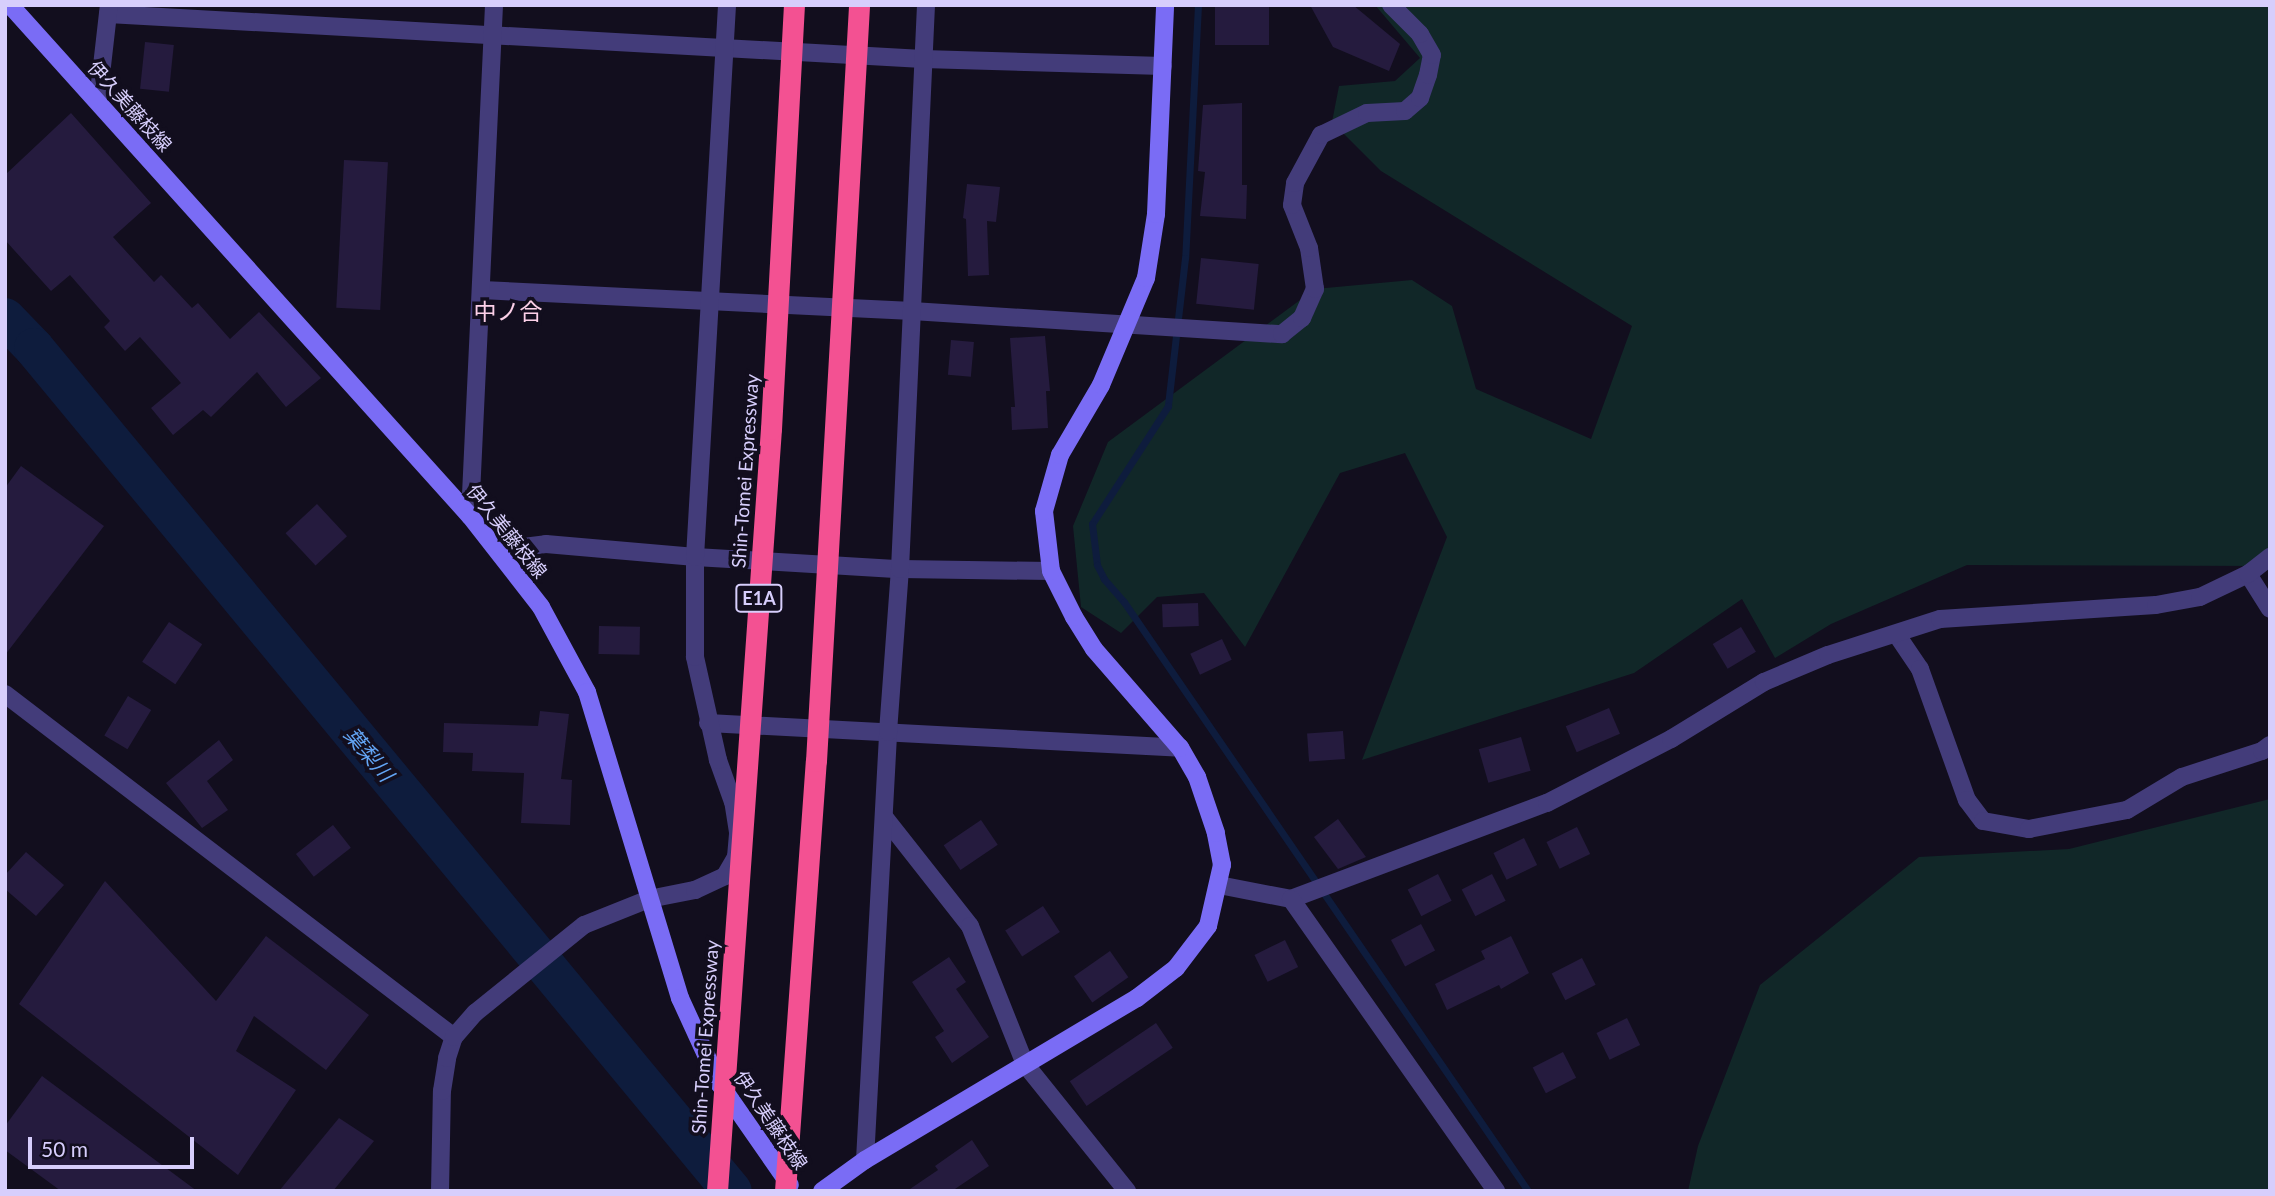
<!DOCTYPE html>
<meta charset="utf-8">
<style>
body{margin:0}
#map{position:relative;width:2275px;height:1196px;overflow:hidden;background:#120e1e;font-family:Lato,"Noto Sans JP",sans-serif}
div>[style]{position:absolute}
.green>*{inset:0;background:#112728}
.stream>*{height:7px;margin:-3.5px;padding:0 3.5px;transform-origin:3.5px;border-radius:3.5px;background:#0e1c3d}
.river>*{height:40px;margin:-20px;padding:0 20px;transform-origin:20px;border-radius:20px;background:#0e1c3d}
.building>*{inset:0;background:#251b3e;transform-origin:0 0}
.street>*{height:18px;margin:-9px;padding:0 9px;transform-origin:9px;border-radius:9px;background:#433c7a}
.secondary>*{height:18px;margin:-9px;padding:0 9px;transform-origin:9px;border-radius:9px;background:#7a6cf5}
.highway-bridge>*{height:21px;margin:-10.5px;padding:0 10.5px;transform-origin:10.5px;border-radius:10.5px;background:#f35192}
span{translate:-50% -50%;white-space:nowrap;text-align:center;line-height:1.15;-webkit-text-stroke:7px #120e1e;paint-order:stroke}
.shield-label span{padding:2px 5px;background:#120e1e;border:2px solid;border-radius:5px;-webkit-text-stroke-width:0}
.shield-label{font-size:18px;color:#d7cefc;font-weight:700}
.street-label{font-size:19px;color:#d7cefc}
.water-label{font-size:21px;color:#63a5f5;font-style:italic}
.quarter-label{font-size:23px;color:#fcd0e8}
.frame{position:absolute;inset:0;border:7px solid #d7cefc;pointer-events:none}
.scale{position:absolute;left:28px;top:1137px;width:166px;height:32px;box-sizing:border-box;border:4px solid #d7cefc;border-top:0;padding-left:9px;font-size:21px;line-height:24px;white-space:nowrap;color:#d7cefc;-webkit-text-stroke:5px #120e1e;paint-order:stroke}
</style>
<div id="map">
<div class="green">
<i style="clip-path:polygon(1375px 5px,2270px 5px,2270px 569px,2268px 566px,1967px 565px,1831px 624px,1775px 658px,1742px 599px,1634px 673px,1362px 760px,1447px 537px,1405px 453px,1340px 473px,1245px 647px,1204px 593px,1157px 597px,1121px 633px,1081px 607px,1073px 526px,1108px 442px,1315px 289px,1412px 280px,1452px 306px,1476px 389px,1591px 439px,1632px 326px,1381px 171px,1332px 122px,1339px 86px,1395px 81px,1420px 58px)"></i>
<i style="clip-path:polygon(2270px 799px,2270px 1191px,1688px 1191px,1698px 1146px,1760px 985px,1919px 857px,2069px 849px)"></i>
</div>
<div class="stream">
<i style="left:1198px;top:5px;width:253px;rotate:92.9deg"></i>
<i style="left:1185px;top:258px;width:149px;rotate:96.6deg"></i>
<i style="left:1168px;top:406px;width:140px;rotate:122.8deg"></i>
<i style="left:1092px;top:524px;width:41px;rotate:83deg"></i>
<i style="left:1097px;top:565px;width:16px;rotate:63deg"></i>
<i style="left:1104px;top:579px;width:30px;rotate:49deg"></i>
<i style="left:1124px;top:602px;width:714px;rotate:55.55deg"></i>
</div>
<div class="river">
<i style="left:5px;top:318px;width:42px;rotate:46deg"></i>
<i style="left:34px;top:348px;width:1094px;rotate:50.38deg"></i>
</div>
<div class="building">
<i style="left:1215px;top:5px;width:54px;height:40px"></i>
<i style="clip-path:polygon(1310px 5px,1353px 5px,1400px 44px,1389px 71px,1333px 47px)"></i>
<i style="left:145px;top:42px;width:29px;height:47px;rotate:6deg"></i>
<i style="clip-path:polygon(1242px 103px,1242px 185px,1247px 185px,1246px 219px,1200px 216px,1205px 172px,1198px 171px,1203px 105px)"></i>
<i style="clip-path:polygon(71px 113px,151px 203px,113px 237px,154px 282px,161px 275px,192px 308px,198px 303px,230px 339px,259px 312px,321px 378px,286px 407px,257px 372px,211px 417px,203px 410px,173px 435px,151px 408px,181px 383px,140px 337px,125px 351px,104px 327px,110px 321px,70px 275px,51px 291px,5px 240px,5px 175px)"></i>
<i style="left:344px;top:160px;width:44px;height:148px;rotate:3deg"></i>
<i style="clip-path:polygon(967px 184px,1000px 187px,996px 222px,987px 221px,989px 275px,968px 276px,966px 219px,963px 218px)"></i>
<i style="left:1201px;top:258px;width:58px;height:46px;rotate:6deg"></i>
<i style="clip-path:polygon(1045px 336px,1050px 391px,1046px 391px,1048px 428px,1012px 430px,1011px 407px,1015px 407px,1010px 338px)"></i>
<i style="left:951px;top:340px;width:23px;height:35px;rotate:5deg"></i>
<i style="clip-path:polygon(21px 466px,104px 526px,5px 655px,5px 488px)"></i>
<i style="left:317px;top:504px;width:44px;height:43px;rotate:47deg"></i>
<i style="left:1198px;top:603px;width:23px;height:36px;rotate:88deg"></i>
<i style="left:169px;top:622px;width:40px;height:48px;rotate:34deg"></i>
<i style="left:599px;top:626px;width:41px;height:28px;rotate:1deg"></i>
<i style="left:1741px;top:627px;width:29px;height:33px;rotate:59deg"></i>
<i style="left:1222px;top:639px;width:23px;height:35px;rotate:65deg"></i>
<i style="left:128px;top:696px;width:27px;height:46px;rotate:31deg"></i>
<i style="left:1609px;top:708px;width:28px;height:47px;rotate:67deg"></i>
<i style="clip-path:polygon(540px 711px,569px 714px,561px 779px,572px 780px,570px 825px,521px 823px,524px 773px,472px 771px,473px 753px,443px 752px,444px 723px,538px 726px)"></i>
<i style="left:1343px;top:731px;width:28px;height:36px;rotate:86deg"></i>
<i style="left:1521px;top:737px;width:35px;height:44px;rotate:74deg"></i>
<i style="clip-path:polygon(219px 740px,233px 760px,207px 781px,228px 810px,202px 828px,166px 783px)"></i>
<i style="clip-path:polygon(1338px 819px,1366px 857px,1338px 869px,1314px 837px)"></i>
<i style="left:981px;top:820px;width:30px;height:45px;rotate:56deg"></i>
<i style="left:333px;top:825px;width:29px;height:47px;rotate:52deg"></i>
<i style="left:1577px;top:827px;width:30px;height:34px;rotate:64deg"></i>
<i style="left:1524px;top:838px;width:30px;height:34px;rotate:64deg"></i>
<i style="clip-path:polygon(26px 852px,64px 885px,36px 916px,5px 889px,5px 875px)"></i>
<i style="left:1438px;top:874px;width:30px;height:34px;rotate:63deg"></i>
<i style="left:1492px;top:874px;width:30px;height:34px;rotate:63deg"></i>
<i style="clip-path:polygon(105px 881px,216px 1001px,266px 936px,369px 1015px,326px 1070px,254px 1016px,236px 1051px,296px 1090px,238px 1175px,19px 1004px)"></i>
<i style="left:1043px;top:906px;width:31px;height:45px;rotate:57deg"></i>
<i style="left:1421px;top:924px;width:30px;height:34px;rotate:62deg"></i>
<i style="clip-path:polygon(1511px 936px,1529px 973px,1501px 989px,1499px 985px,1447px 1010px,1435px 984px,1485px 959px,1481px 951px)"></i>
<i style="left:1285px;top:940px;width:30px;height:34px;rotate:64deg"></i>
<i style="left:1110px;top:951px;width:32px;height:44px;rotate:55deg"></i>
<i style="clip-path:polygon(949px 957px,966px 982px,956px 989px,989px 1037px,952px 1063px,935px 1037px,944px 1031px,912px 982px)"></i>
<i style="left:1582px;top:958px;width:30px;height:34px;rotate:63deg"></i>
<i style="left:1627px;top:1018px;width:30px;height:34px;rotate:64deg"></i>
<i style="left:1156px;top:1023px;width:30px;height:104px;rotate:56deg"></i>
<i style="left:1563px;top:1052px;width:29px;height:34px;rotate:63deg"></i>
<i style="clip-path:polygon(42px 1076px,197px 1191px,61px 1191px,5px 1150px,5px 1126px)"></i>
<i style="clip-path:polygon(339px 1118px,374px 1141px,333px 1191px,279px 1191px)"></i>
<i style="clip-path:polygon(972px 1140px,989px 1166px,952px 1191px,907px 1191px,938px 1170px,935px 1166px)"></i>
</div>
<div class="street">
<i style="left:108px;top:14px;width:816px;rotate:3.16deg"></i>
<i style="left:923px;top:59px;width:240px;rotate:1.7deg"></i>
<i style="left:98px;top:101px;width:97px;rotate:-83.5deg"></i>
<i style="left:482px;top:290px;width:431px;rotate:2.8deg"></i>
<i style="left:912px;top:311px;width:371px;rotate:3.6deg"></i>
<i style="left:1282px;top:334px;width:26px;rotate:-39deg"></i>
<i style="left:1302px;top:318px;width:32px;rotate:-66deg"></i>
<i style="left:1315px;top:289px;width:41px;rotate:-98.3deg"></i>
<i style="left:1309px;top:248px;width:46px;rotate:-111.6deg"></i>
<i style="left:1292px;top:205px;width:22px;rotate:-82deg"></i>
<i style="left:1295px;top:183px;width:55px;rotate:-61.6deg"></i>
<i style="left:1321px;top:135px;width:51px;rotate:-25.6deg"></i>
<i style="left:1367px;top:113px;width:38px;rotate:-3deg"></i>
<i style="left:1405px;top:111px;width:20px;rotate:-41deg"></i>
<i style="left:1420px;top:98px;width:24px;rotate:-71deg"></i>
<i style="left:1428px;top:75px;width:20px;rotate:-79deg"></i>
<i style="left:1432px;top:55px;width:24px;rotate:-120deg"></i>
<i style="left:1420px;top:34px;width:41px;rotate:-135deg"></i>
<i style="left:470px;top:516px;width:512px;rotate:-87.31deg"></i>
<i style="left:498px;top:550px;width:48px;rotate:-7.1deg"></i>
<i style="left:546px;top:544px;width:150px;rotate:5deg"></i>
<i style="left:695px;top:557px;width:205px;rotate:3.4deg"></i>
<i style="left:900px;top:569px;width:151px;rotate:0.8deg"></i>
<i style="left:2248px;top:574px;width:41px;rotate:57.8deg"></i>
<i style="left:1897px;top:635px;width:41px;rotate:55.9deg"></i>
<i style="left:1920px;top:669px;width:139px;rotate:70.3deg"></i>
<i style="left:1967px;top:800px;width:26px;rotate:53deg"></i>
<i style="left:1983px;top:821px;width:47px;rotate:9.9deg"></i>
<i style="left:2029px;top:829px;width:100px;rotate:-11deg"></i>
<i style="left:2127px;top:810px;width:64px;rotate:-31deg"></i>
<i style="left:2182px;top:777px;width:84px;rotate:-18deg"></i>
<i style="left:2262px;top:751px;width:10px;rotate:-37deg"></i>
<i style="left:5px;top:694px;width:565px;rotate:37.38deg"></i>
<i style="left:708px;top:723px;width:473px;rotate:3deg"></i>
<i style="left:885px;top:818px;width:137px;rotate:51.8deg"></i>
<i style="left:970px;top:926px;width:149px;rotate:68.3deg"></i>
<i style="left:1025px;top:1064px;width:163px;rotate:51.2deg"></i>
<i style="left:1219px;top:885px;width:73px;rotate:11deg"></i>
<i style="left:1291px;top:899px;width:273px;rotate:-20.6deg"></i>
<i style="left:1547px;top:803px;width:140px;rotate:-27.3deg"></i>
<i style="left:1671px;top:739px;width:109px;rotate:-31.5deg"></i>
<i style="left:1764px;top:682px;width:69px;rotate:-22.9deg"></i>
<i style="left:1828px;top:655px;width:118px;rotate:-17.8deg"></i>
<i style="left:1940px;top:619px;width:216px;rotate:-3.7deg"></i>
<i style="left:2156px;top:605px;width:45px;rotate:-10.3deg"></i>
<i style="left:2200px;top:597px;width:53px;rotate:-25.6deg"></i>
<i style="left:2248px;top:574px;width:28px;rotate:-38deg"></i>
<i style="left:1291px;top:899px;width:357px;rotate:54.9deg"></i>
<i style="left:865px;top:1160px;width:429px;rotate:-86.9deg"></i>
<i style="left:888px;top:732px;width:163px;rotate:-85.8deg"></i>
<i style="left:900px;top:569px;width:565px;rotate:-87.36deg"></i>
<i style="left:440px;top:1191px;width:100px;rotate:-88.9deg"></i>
<i style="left:442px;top:1091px;width:33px;rotate:-81deg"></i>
<i style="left:447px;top:1058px;width:22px;rotate:-72deg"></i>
<i style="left:454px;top:1037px;width:32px;rotate:-49deg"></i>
<i style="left:475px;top:1013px;width:140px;rotate:-38.9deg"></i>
<i style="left:584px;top:925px;width:70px;rotate:-21.8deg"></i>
<i style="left:649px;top:899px;width:47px;rotate:-11.1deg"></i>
<i style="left:695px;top:890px;width:33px;rotate:-25deg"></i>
<i style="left:725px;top:876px;width:22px;rotate:-60deg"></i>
<i style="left:736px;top:857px;width:25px;rotate:-85deg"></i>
<i style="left:738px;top:832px;width:30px;rotate:-99deg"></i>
<i style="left:733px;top:802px;width:45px;rotate:-109.7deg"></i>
<i style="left:718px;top:760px;width:106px;rotate:-102.6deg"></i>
<i style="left:695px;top:657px;width:100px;rotate:-90deg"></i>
<i style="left:695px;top:557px;width:553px;rotate:-86.68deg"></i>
</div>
<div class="secondary">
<i style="left:10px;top:5px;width:688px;rotate:48.01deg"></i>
<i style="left:470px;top:516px;width:115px;rotate:52deg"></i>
<i style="left:541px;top:607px;width:97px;rotate:61.6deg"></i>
<i style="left:587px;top:692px;width:320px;rotate:73.1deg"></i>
<i style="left:680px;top:998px;width:94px;rotate:65.4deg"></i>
<i style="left:719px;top:1083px;width:124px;rotate:55.2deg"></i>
<i style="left:822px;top:1191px;width:53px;rotate:-35.8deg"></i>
<i style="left:865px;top:1160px;width:317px;rotate:-30.8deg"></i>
<i style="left:1137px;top:998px;width:49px;rotate:-37.6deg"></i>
<i style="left:1176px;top:968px;width:53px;rotate:-52.7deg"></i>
<i style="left:1208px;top:926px;width:63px;rotate:-77.1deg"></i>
<i style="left:1222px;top:865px;width:33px;rotate:-101deg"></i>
<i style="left:1216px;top:833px;width:59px;rotate:-108.7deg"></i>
<i style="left:1197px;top:777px;width:34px;rotate:-120deg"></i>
<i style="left:1180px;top:748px;width:131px;rotate:-131deg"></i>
<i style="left:1094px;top:649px;width:38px;rotate:-122deg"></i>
<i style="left:1074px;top:617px;width:51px;rotate:-116.6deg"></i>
<i style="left:1051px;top:571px;width:60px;rotate:-96.7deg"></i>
<i style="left:1044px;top:511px;width:58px;rotate:-74.1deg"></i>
<i style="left:1060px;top:455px;width:81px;rotate:-59.6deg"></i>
<i style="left:1101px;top:385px;width:116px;rotate:-67.2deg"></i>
<i style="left:1146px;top:278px;width:65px;rotate:-81.1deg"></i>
<i style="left:1156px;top:214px;width:209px;rotate:-87.5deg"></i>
</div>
<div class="highway-bridge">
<i style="left:717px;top:1191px;width:764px;rotate:-85.95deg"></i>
<i style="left:771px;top:429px;width:425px;rotate:-86.9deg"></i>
<i style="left:785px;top:1191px;width:431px;rotate:-85.9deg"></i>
<i style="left:816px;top:761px;width:757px;rotate:-86.74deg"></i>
</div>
<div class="shield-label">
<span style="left:759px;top:598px">E1A</span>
</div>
<div class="street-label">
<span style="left:130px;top:106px;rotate:48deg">伊久美藤枝線</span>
<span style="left:745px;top:471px;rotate:-86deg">Shin-Tomei Expressway</span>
<span style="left:507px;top:531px;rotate:51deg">伊久美藤枝線</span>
<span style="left:705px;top:1037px;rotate:-86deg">Shin-Tomei Expressway</span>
<span style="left:771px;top:1120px;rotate:56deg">伊久美藤枝線</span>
</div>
<div class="water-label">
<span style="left:369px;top:754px;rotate:50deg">葉梨川</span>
</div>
<div class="quarter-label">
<span style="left:508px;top:311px">中ノ合</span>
</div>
<div class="frame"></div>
<div class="scale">50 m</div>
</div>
